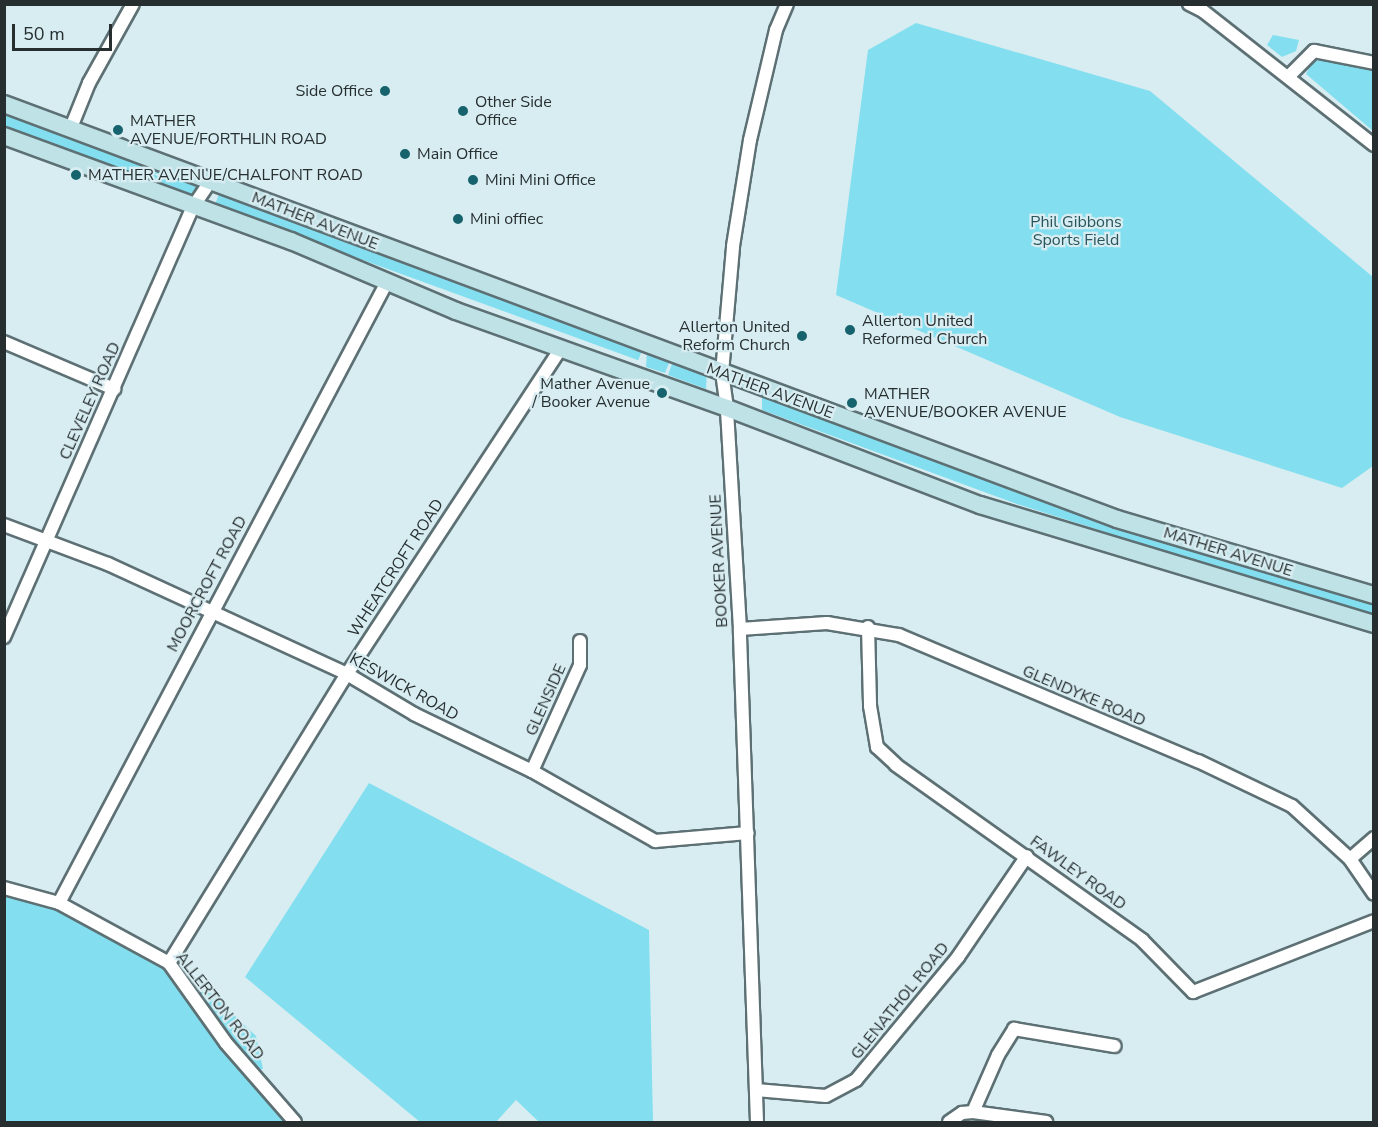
<!DOCTYPE html>
<style>
body{margin:0}
#map{position:relative;width:1378px;height:1127px;overflow:hidden;background:#d8edf1;font-family:"Nunito Sans",sans-serif}
div>[style]{position:absolute}
.green>*{inset:0;background:#83dfef;transform-origin:0 0}
.roads{filter:drop-shadow(2px 0 #5d7074) drop-shadow(-2px 0 #5d7074) drop-shadow(0 2px #5d7074) drop-shadow(0 -2px #5d7074)}
.street>*{height:12px;margin:-6px;padding:0 6px;transform-origin:6px;border-radius:6px;background:#fff}
.secondary>*{height:16px;margin:-8px;padding:0 8px;transform-origin:8px;border-radius:8px;background:#bfe2e7}
.dots>*{width:16px;height:16px;translate:-50% -50%;box-sizing:border-box;border:3px solid #d8edf1;border-radius:50%}
span{translate:-50% -50%;white-space:nowrap;text-align:center;line-height:1.15;-webkit-text-stroke:4.5px #d8edf1;paint-order:stroke}
.poi-label{font-size:16px;color:#262e30}
.right{translate:-100% -50%;text-align:right}
.left{translate:0 -50%;text-align:left}
.street-label{font-size:16px;color:#262e30}
.park-label{font-size:16px;color:#28545b}
.frame{position:absolute;inset:0;border:6px solid #262e30;pointer-events:none}
.scale{position:absolute;left:12px;top:24px;width:100px;height:27px;box-sizing:border-box;border:3px solid #262e30;border-top:0;padding-left:8px;font-size:18px;line-height:21px;white-space:nowrap;color:#262e30;-webkit-text-stroke:4px #d8edf1;paint-order:stroke}
</style>
<div id="map">
<div class="green">
<i style="clip-path:polygon(916px 23px,1150px 91px,1373px 277px,1373px 466px,1342px 488px,1120px 417px,836px 295px,868px 50px)"></i>
<i style="clip-path:polygon(1273px 35px,1299px 40px,1296px 51px,1282px 57px,1267px 45px)"></i>
<i style="clip-path:polygon(1330px 57px,1373px 67px,1373px 131px,1306px 74px,1313px 61px,1329px 60px)"></i>
<i style="left:4px;top:110px;width:211px;height:19px;rotate:20deg"></i>
<i style="left:220px;top:191px;width:451px;height:16px;rotate:20deg"></i>
<i style="clip-path:polygon(647px 350px,671px 358px,665px 373px,646px 367px)"></i>
<i style="clip-path:polygon(674px 358px,707px 370px,706px 389px,668px 375px)"></i>
<i style="clip-path:polygon(762px 392px,1373px 599px,1373px 617px,1014px 503px,762px 410px)"></i>
<i style="clip-path:polygon(369px 783px,649px 930px,653px 1122px,539px 1122px,516px 1100px,496px 1122px,420px 1122px,245px 977px)"></i>
<i style="clip-path:polygon(4px 888px,59px 903px,169px 963px,188px 990px,211px 993px,256px 1036px,263px 1069px,250px 1070px,288px 1122px,5px 1122px)"></i>
</div>
<div class="roads">
<div class="street">
<i style="left:1189px;top:4px;width:16px;rotate:27deg"></i>
<i style="left:1203px;top:11px;width:217px;rotate:38.1deg"></i>
<i style="left:1288px;top:77px;width:37px;rotate:-45deg"></i>
<i style="left:1314px;top:51px;width:61px;rotate:11.3deg"></i>
<i style="left:70px;top:130px;width:51px;rotate:-68deg"></i>
<i style="left:89px;top:83px;width:90px;rotate:-60.9deg"></i>
<i style="left:4px;top:342px;width:120px;rotate:23.1deg"></i>
<i style="left:4px;top:525px;width:111px;rotate:20.6deg"></i>
<i style="left:108px;top:564px;width:263px;rotate:24.7deg"></i>
<i style="left:347px;top:674px;width:78px;rotate:30.8deg"></i>
<i style="left:414px;top:714px;width:131px;rotate:25.8deg"></i>
<i style="left:532px;top:771px;width:142px;rotate:29.6deg"></i>
<i style="left:655px;top:841px;width:93px;rotate:-4.9deg"></i>
<i style="left:868px;top:627px;width:79px;rotate:88.5deg"></i>
<i style="left:870px;top:706px;width:42px;rotate:80.3deg"></i>
<i style="left:877px;top:747px;width:26px;rotate:43deg"></i>
<i style="left:896px;top:765px;width:302px;rotate:35.4deg"></i>
<i style="left:1142px;top:940px;width:73px;rotate:45.6deg"></i>
<i style="left:1193px;top:992px;width:194px;rotate:-21.4deg"></i>
<i style="left:740px;top:629px;width:87px;rotate:-3.9deg"></i>
<i style="left:827px;top:623px;width:73px;rotate:9.5deg"></i>
<i style="left:899px;top:635px;width:324px;rotate:22.9deg"></i>
<i style="left:1198px;top:761px;width:104px;rotate:25.6deg"></i>
<i style="left:1292px;top:806px;width:79px;rotate:42.4deg"></i>
<i style="left:1350px;top:859px;width:42px;rotate:55.6deg"></i>
<i style="left:4px;top:637px;width:470px;rotate:-66.3deg"></i>
<i style="left:193px;top:207px;width:30px;rotate:-56deg"></i>
<i style="left:532px;top:771px;width:116px;rotate:-65.6deg"></i>
<i style="left:580px;top:665px;width:24px;rotate:-90deg"></i>
<i style="left:1350px;top:859px;width:32px;rotate:-41deg"></i>
<i style="left:4px;top:888px;width:57px;rotate:15.3deg"></i>
<i style="left:59px;top:903px;width:125px;rotate:28.6deg"></i>
<i style="left:169px;top:963px;width:98px;rotate:54.5deg"></i>
<i style="left:226px;top:1043px;width:105px;rotate:48.9deg"></i>
<i style="left:59px;top:903px;width:702px;rotate:-62.16deg"></i>
<i style="left:169px;top:963px;width:339px;rotate:-58.4deg"></i>
<i style="left:347px;top:674px;width:390px;rotate:-56.7deg"></i>
<i style="left:756px;top:1090px;width:70px;rotate:4.9deg"></i>
<i style="left:826px;top:1096px;width:34px;rotate:-28deg"></i>
<i style="left:856px;top:1080px;width:160px;rotate:-50.3deg"></i>
<i style="left:958px;top:957px;width:122px;rotate:-55.7deg"></i>
<i style="left:973px;top:1112px;width:62px;rotate:-66.3deg"></i>
<i style="left:998px;top:1055px;width:31px;rotate:-58deg"></i>
<i style="left:1014px;top:1029px;width:102px;rotate:9.6deg"></i>
<i style="left:757px;top:1122px;width:493px;rotate:-92deg"></i>
<i style="left:740px;top:629px;width:221px;rotate:-93.4deg"></i>
<i style="left:727px;top:408px;width:35px;rotate:-98deg"></i>
<i style="left:722px;top:373px;width:127px;rotate:-85deg"></i>
<i style="left:733px;top:246px;width:107px;rotate:-80.9deg"></i>
<i style="left:750px;top:140px;width:113px;rotate:-76.7deg"></i>
<i style="left:776px;top:30px;width:28px;rotate:-67deg"></i>
<i style="left:949px;top:1122px;width:16px;rotate:-35deg"></i>
<i style="left:962px;top:1113px;width:11px;rotate:-5deg"></i>
<i style="left:973px;top:1112px;width:74px;rotate:7.8deg"></i>
</div>
<div class="secondary">
<i style="left:4px;top:104px;width:1188px;rotate:20.45deg"></i>
<i style="left:1117px;top:519px;width:268px;rotate:16.5deg"></i>
<i style="left:4px;top:136px;width:306px;rotate:20.1deg"></i>
<i style="left:291px;top:241px;width:179px;rotate:23deg"></i>
<i style="left:456px;top:311px;width:288px;rotate:19.7deg"></i>
<i style="left:727px;top:408px;width:271px;rotate:21deg"></i>
<i style="left:980px;top:505px;width:412px;rotate:16.8deg"></i>
</div>
</div>
<div class="dots">
<i style="left:385px;top:91px;background:#16626d"></i>
<i style="left:463px;top:111px;background:#16626d"></i>
<i style="left:118px;top:130px;background:#16626d"></i>
<i style="left:405px;top:154px;background:#16626d"></i>
<i style="left:76px;top:175px;background:#16626d"></i>
<i style="left:473px;top:180px;background:#16626d"></i>
<i style="left:458px;top:219px;background:#16626d"></i>
<i style="left:850px;top:330px;background:#16626d"></i>
<i style="left:802px;top:336px;background:#16626d"></i>
<i style="left:662px;top:393px;background:#16626d"></i>
<i style="left:852px;top:403px;background:#16626d"></i>
</div>
<div class="poi-label">
<span class="right" style="left:373px;top:91px">Side Office</span>
<span class="left" style="left:475px;top:111px">Other Side<br>Office</span>
<span class="left" style="left:130px;top:130px">MATHER<br>AVENUE/FORTHLIN ROAD</span>
<span class="left" style="left:417px;top:154px">Main Office</span>
<span class="left" style="left:88px;top:175px">MATHER AVENUE/CHALFONT ROAD</span>
<span class="left" style="left:485px;top:180px">Mini Mini Office</span>
<span class="left" style="left:470px;top:219px">Mini offiec</span>
<span class="left" style="left:862px;top:330px">Allerton United<br>Reformed Church</span>
<span class="right" style="left:790px;top:336px">Allerton United<br>Reform Church</span>
<span class="right" style="left:650px;top:393px">Mather Avenue<br>/ Booker Avenue</span>
<span class="left" style="left:864px;top:403px">MATHER<br>AVENUE/BOOKER AVENUE</span>
</div>
<div class="street-label">
<span style="left:315px;top:221px;rotate:21deg">MATHER AVENUE</span>
<span style="left:770px;top:391px;rotate:20deg">MATHER AVENUE</span>
<span style="left:90px;top:401px;rotate:-66deg">CLEVELEY ROAD</span>
<span style="left:1228px;top:552px;rotate:17deg">MATHER AVENUE</span>
<span style="left:719px;top:561px;rotate:-93deg">BOOKER AVENUE</span>
<span style="left:396px;top:568px;rotate:-57deg">WHEATCROFT ROAD</span>
<span style="left:207px;top:584px;rotate:-62deg">MOORCROFT ROAD</span>
<span style="left:404px;top:687px;rotate:29deg">KESWICK ROAD</span>
<span style="left:1084px;top:696px;rotate:23deg">GLENDYKE ROAD</span>
<span style="left:546px;top:700px;rotate:-66deg">GLENSIDE</span>
<span style="left:1078px;top:873px;rotate:36deg">FAWLEY ROAD</span>
<span style="left:900px;top:1001px;rotate:-51deg">GLENATHOL ROAD</span>
<span style="left:220px;top:1006px;rotate:52deg">ALLERTON ROAD</span>
</div>
<div class="park-label">
<span style="left:1076px;top:231px">Phil Gibbons<br>Sports Field</span>
</div>
<div class="frame"></div>
<div class="scale">50 m</div>
</div>
